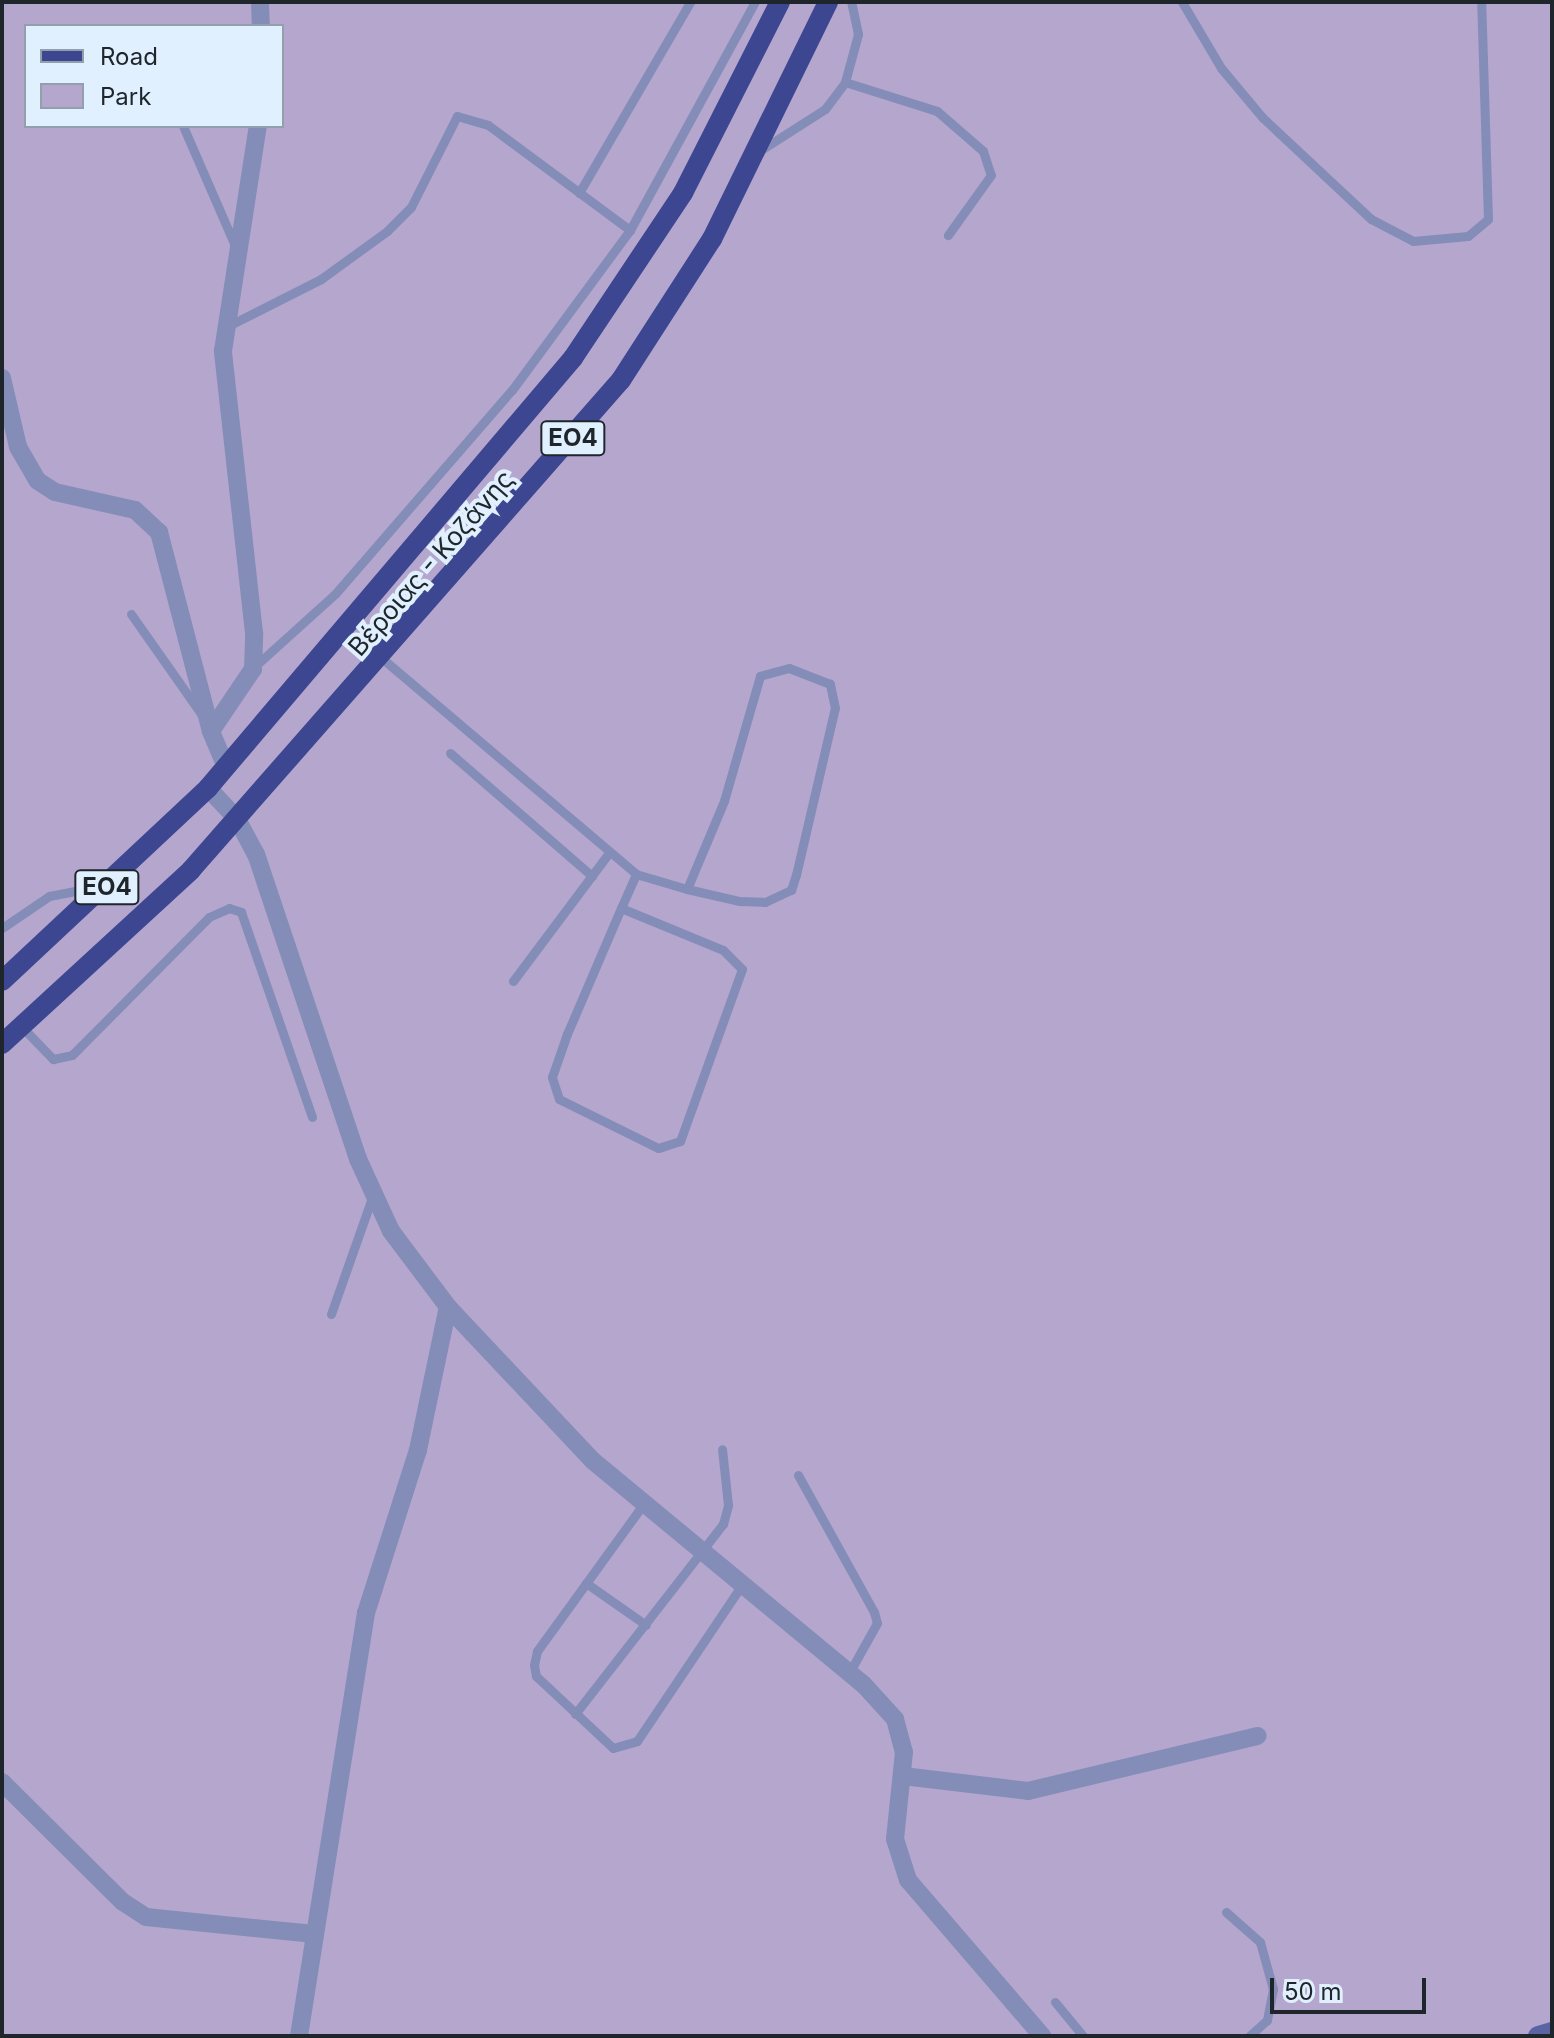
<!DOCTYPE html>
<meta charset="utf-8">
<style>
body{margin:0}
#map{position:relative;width:1554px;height:2038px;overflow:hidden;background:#d1e3f5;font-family:Inter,sans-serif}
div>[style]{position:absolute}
.green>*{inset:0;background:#b5a6ce}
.lane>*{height:9px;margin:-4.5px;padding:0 4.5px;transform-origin:4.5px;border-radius:4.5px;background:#848db8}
.street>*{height:18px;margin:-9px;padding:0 9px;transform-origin:9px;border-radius:9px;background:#848db8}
.secondary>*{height:20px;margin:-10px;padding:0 10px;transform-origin:10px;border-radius:10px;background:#5a64a2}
.primary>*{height:20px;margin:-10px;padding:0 10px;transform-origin:10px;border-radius:10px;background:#3d4691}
span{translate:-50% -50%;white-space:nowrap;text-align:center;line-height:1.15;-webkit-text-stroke:8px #e1f0fe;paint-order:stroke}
.shield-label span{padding:2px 6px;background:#e1f0fe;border:2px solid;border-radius:6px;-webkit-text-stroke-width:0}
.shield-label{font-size:24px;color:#1e252b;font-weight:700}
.street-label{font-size:26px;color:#1e252b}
.frame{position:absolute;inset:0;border:4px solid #1e252b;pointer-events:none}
.legend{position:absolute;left:24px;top:24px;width:260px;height:104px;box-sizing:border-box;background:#e1f0fe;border:2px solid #939faa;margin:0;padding:10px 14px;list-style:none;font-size:24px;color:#1e252b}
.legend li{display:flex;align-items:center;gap:16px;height:40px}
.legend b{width:40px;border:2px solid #939faa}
.scale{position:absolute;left:1270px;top:1978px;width:156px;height:36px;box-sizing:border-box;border:4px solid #1e252b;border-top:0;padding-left:10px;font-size:24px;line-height:28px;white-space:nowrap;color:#1e252b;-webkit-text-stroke:6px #e1f0fe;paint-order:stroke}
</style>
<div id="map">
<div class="green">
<i style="clip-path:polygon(evenodd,2px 2px,1552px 2px,1552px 2036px,2px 2036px,2px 2px,26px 26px,282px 26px,282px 126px,26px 126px,26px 26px)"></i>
</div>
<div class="lane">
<i style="left:1182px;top:2px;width:77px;rotate:59.4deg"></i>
<i style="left:1221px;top:68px;width:65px;rotate:50deg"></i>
<i style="left:1263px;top:118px;width:148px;rotate:43.1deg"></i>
<i style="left:1371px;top:219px;width:47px;rotate:27.6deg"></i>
<i style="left:1413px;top:241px;width:55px;rotate:-5.2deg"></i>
<i style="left:1468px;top:236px;width:26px;rotate:-40deg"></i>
<i style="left:1488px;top:219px;width:217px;rotate:-91.8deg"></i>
<i style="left:845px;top:82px;width:96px;rotate:17.5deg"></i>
<i style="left:937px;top:111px;width:61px;rotate:41deg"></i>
<i style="left:983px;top:151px;width:25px;rotate:72deg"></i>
<i style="left:991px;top:175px;width:74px;rotate:125.6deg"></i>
<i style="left:183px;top:126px;width:133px;rotate:66.5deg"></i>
<i style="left:761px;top:150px;width:76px;rotate:-32.6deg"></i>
<i style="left:825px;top:109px;width:34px;rotate:-53deg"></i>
<i style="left:845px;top:82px;width:50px;rotate:-74.8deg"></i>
<i style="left:858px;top:34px;width:33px;rotate:-102deg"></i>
<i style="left:579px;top:193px;width:221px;rotate:-59.8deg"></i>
<i style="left:228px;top:326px;width:104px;rotate:-26.8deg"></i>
<i style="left:321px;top:279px;width:82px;rotate:-36deg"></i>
<i style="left:387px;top:231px;width:34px;rotate:-45deg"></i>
<i style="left:411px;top:207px;width:102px;rotate:-63.2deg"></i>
<i style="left:457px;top:116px;width:32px;rotate:16deg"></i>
<i style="left:488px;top:125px;width:177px;rotate:36.5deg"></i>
<i style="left:630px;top:230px;width:260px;rotate:-61.3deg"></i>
<i style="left:131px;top:614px;width:123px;rotate:54.9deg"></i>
<i style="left:384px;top:660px;width:331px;rotate:40.3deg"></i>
<i style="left:636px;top:874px;width:53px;rotate:16.4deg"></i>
<i style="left:687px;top:889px;width:53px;rotate:13deg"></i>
<i style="left:739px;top:901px;width:26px;rotate:2deg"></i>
<i style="left:765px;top:902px;width:29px;rotate:-25deg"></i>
<i style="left:791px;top:890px;width:16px;rotate:-72deg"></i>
<i style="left:796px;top:875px;width:171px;rotate:-76.9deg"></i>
<i style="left:835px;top:708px;width:25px;rotate:-102deg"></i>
<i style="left:830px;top:684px;width:44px;rotate:-158.7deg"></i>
<i style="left:789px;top:668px;width:30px;rotate:165deg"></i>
<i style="left:760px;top:676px;width:130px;rotate:106.1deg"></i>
<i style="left:724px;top:801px;width:95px;rotate:112.8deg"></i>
<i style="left:253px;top:668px;width:110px;rotate:-42.1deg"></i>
<i style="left:335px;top:594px;width:270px;rotate:-49.1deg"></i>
<i style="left:512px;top:390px;width:199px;rotate:-53.6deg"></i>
<i style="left:450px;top:753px;width:188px;rotate:40.9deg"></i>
<i style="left:621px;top:908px;width:110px;rotate:22.4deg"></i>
<i style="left:723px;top:950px;width:27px;rotate:45deg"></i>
<i style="left:742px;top:969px;width:183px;rotate:109.8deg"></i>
<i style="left:680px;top:1141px;width:23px;rotate:162deg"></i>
<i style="left:658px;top:1148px;width:110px;rotate:-153.7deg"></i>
<i style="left:559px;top:1099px;width:23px;rotate:-108deg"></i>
<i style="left:552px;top:1077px;width:46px;rotate:-70.8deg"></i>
<i style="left:567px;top:1034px;width:137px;rotate:-66.8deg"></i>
<i style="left:621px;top:908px;width:37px;rotate:-66deg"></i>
<i style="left:2px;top:928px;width:57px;rotate:-34.2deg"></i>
<i style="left:49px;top:896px;width:48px;rotate:-10.8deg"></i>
<i style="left:513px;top:981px;width:159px;rotate:-53.2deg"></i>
<i style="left:22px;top:1027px;width:45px;rotate:45.9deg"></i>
<i style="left:53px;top:1059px;width:19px;rotate:-12deg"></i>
<i style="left:72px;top:1055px;width:194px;rotate:-45.2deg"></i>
<i style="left:209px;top:917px;width:22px;rotate:-24deg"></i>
<i style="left:229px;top:908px;width:13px;rotate:18deg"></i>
<i style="left:241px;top:912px;width:217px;rotate:70.9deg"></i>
<i style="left:331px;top:1314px;width:126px;rotate:-70.6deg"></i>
<i style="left:798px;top:1475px;width:157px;rotate:61deg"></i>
<i style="left:874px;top:1612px;width:11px;rotate:75deg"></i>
<i style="left:877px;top:1623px;width:57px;rotate:119.2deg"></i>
<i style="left:642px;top:1506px;width:179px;rotate:125.9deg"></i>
<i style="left:537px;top:1651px;width:14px;rotate:102deg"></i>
<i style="left:534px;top:1665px;width:11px;rotate:80deg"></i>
<i style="left:536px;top:1676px;width:105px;rotate:43.1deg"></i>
<i style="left:613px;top:1748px;width:25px;rotate:-16deg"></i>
<i style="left:637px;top:1741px;width:187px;rotate:-56.1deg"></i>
<i style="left:586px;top:1583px;width:73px;rotate:35deg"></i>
<i style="left:575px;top:1714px;width:241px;rotate:-52.1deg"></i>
<i style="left:723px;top:1524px;width:20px;rotate:-75deg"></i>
<i style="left:728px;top:1505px;width:56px;rotate:-96.1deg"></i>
<i style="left:1226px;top:1912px;width:45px;rotate:41.4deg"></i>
<i style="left:1260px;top:1942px;width:49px;rotate:74.5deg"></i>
<i style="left:1273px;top:1989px;width:32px;rotate:101deg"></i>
<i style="left:1267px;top:2020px;width:24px;rotate:138deg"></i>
<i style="left:1055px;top:2002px;width:44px;rotate:50.5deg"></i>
</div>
<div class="street">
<i style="left:260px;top:2px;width:24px;rotate:88deg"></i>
<i style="left:2px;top:378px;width:71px;rotate:76.9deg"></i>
<i style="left:18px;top:447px;width:39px;rotate:60deg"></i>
<i style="left:38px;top:481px;width:20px;rotate:33deg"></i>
<i style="left:55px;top:492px;width:82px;rotate:12.7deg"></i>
<i style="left:135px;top:510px;width:33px;rotate:43deg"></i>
<i style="left:159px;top:532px;width:206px;rotate:75.4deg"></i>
<i style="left:226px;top:767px;width:39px;rotate:-113deg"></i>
<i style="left:211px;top:731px;width:75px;rotate:-55.9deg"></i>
<i style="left:253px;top:669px;width:36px;rotate:-88deg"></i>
<i style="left:254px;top:633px;width:284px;rotate:-96.3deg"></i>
<i style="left:223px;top:351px;width:228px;rotate:-81.2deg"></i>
<i style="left:208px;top:788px;width:42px;rotate:46.9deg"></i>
<i style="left:237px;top:819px;width:40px;rotate:62deg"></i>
<i style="left:256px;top:854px;width:322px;rotate:71.5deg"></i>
<i style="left:358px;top:1159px;width:79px;rotate:65.4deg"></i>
<i style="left:391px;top:1231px;width:95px;rotate:53.1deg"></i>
<i style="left:448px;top:1307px;width:210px;rotate:46.7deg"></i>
<i style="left:592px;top:1460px;width:353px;rotate:39.6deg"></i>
<i style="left:864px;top:1685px;width:46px;rotate:47.6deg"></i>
<i style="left:895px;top:1719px;width:34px;rotate:75deg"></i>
<i style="left:904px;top:1752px;width:87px;rotate:95.9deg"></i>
<i style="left:895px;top:1839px;width:43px;rotate:72.4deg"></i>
<i style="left:908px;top:1880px;width:206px;rotate:49.3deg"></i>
<i style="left:903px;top:1776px;width:126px;rotate:6.8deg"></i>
<i style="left:1028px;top:1791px;width:236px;rotate:-13.5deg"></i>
<i style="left:2px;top:1782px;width:170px;rotate:44.8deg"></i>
<i style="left:123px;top:1902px;width:27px;rotate:33deg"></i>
<i style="left:146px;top:1917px;width:169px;rotate:5.8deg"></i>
<i style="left:299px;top:2036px;width:428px;rotate:-81deg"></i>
<i style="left:366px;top:1613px;width:171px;rotate:-72.3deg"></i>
<i style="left:418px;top:1450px;width:146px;rotate:-78.2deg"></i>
</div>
<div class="secondary">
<i style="left:1538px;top:2036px;width:15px;rotate:-16deg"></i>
</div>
<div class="primary">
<i style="left:2px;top:981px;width:282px;rotate:-43.1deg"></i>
<i style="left:208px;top:788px;width:564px;rotate:-49.67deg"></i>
<i style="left:573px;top:358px;width:198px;rotate:-56.3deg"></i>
<i style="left:683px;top:193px;width:214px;rotate:-63.1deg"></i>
<i style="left:2px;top:1044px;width:257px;rotate:-42.6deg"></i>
<i style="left:191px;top:870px;width:652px;rotate:-48.73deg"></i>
<i style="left:621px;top:380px;width:168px;rotate:-57.2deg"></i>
<i style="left:712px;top:239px;width:264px;rotate:-63.9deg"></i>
</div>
<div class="shield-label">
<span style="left:573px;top:438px">ΕΟ4</span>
<span style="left:107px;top:887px">ΕΟ4</span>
</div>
<div class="street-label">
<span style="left:431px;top:563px;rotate:-49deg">Βέροιας - Κοζάνης</span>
</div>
<div class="frame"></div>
<ul class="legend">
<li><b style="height:10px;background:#3d4691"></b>Road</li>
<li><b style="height:22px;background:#b5a6ce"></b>Park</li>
</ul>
<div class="scale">50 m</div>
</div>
